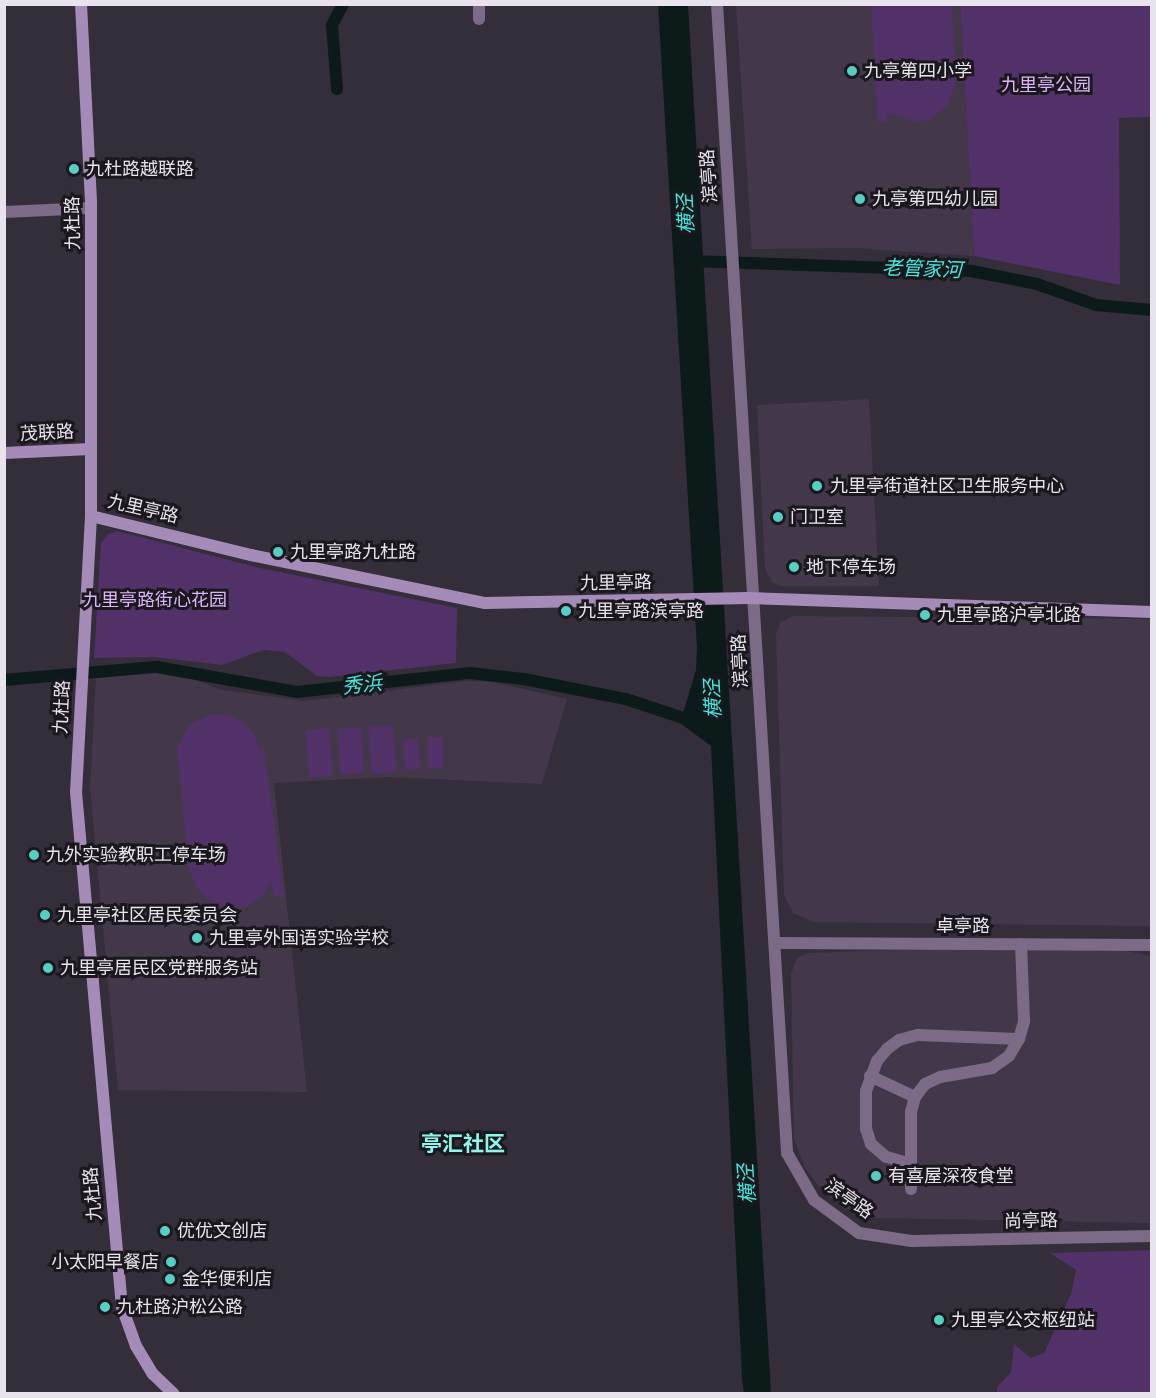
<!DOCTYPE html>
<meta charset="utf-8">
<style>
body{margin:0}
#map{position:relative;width:1156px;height:1398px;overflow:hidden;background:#342d3a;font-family:Montserrat,"Noto Sans SC",sans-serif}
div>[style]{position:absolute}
.built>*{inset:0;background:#42384a}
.green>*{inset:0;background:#513167;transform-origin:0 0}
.water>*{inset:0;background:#0c1b1a}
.canal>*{height:12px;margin:-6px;padding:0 6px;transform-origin:6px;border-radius:6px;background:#0c1b1a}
.street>*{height:12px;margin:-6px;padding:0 6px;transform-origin:6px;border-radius:6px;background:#7b6b87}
.secondary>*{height:12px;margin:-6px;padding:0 6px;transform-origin:6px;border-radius:6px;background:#a58cb8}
.dots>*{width:16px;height:16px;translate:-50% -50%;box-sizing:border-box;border:3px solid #1a171d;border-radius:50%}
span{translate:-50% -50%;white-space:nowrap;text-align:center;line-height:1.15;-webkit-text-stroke:6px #1a171d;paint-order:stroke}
.poi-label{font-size:18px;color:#e8e3ec}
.left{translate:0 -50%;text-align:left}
.right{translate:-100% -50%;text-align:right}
.park-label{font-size:18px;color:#deb5fc}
.street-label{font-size:18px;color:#e8e3ec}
.water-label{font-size:20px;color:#43e7db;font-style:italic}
.quarter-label{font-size:21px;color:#8df7ee;font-weight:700}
.frame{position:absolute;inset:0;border:6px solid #e8e3ec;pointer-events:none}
</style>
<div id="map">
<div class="built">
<i style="clip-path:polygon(736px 5px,960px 5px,974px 256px,856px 248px,752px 249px)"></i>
<i style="clip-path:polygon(869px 399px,879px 586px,780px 586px,772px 582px,765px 568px,757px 405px)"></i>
<i style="clip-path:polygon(793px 616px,1151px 619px,1151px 926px,813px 922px,793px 913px,784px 895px,776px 634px,780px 623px)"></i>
<i style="clip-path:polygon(159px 672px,188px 677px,222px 690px,305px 701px,465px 681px,493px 682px,567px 699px,542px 784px,388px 777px,274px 783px,307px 1092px,118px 1090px,90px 787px,96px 678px)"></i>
<i style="clip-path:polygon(1088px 943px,1151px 956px,1151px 1223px,877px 1218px,848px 1209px,823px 1192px,805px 1168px,794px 1139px,791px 973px,798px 957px,809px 953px)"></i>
</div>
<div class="green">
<i style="clip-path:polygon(871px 5px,952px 5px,956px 82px,948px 105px,929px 120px,916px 122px,887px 112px,888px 122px,878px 123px)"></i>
<i style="clip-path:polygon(960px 5px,1151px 5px,1151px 117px,1119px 118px,1120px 285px,974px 256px)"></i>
<i style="clip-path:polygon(117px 531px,260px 568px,457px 608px,456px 663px,329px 677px,317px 676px,285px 652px,264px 650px,222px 665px,154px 657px,94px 658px,101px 543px,108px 534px)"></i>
<i style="clip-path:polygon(212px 714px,228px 715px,245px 723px,254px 733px,260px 750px,264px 750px,284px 896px,274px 897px,271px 880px,263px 896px,247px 907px,225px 907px,208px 900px,196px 887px,188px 864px,177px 748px,189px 725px)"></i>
<i style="left:393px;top:725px;width:47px;height:25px;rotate:86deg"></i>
<i style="left:361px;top:727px;width:46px;height:24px;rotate:86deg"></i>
<i style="left:329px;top:728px;width:48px;height:24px;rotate:85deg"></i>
<i style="left:428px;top:737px;width:15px;height:31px"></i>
<i style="left:418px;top:738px;width:31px;height:15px;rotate:86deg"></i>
<i style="clip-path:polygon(1151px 1250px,1151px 1393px,997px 1393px,997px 1387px,1011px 1372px,1014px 1344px,1031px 1358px,1044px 1353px,1071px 1294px,1076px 1270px,1050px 1253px)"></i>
</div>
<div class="water">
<i style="clip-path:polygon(658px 5px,688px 5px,771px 1393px,744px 1393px,742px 1378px,711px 746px,680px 723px,696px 670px,697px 648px)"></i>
</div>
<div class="canal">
<i style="left:337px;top:89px;width:64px;rotate:-94.5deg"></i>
<i style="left:332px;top:25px;width:24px;rotate:-62deg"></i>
<i style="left:689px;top:261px;width:282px;rotate:2deg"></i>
<i style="left:971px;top:271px;width:67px;rotate:11.1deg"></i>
<i style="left:1037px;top:284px;width:63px;rotate:19.6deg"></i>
<i style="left:1096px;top:305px;width:56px;rotate:5.1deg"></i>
<i style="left:4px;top:680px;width:154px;rotate:-4.9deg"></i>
<i style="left:157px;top:667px;width:142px;rotate:10.1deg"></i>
<i style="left:297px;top:692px;width:174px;rotate:-6.3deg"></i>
<i style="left:470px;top:673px;width:54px;rotate:6.3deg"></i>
<i style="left:524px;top:679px;width:104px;rotate:11.1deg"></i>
<i style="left:626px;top:699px;width:73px;rotate:18.4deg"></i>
</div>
<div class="street">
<i style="left:717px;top:4px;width:1151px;rotate:86.51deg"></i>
<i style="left:787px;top:1153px;width:54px;rotate:60.1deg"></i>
<i style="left:814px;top:1200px;width:56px;rotate:36.3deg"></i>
<i style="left:859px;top:1233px;width:53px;rotate:8.7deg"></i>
<i style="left:911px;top:1241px;width:241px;rotate:-1.2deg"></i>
<i style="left:479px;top:19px;width:15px;rotate:-90deg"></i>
<i style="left:4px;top:212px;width:87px;rotate:-2.6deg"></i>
<i style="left:775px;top:943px;width:377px;rotate:0.3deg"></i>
<i style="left:870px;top:1076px;width:50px;rotate:25deg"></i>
<i style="left:911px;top:1164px;width:26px;rotate:-164deg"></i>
<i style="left:886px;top:1157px;width:20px;rotate:-139deg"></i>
<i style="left:871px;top:1144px;width:16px;rotate:-108deg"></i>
<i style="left:866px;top:1129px;width:38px;rotate:-90deg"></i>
<i style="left:866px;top:1091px;width:32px;rotate:-70deg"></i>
<i style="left:877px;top:1061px;width:16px;rotate:-50deg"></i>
<i style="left:887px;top:1049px;width:15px;rotate:-37deg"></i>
<i style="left:899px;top:1040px;width:20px;rotate:-15deg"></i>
<i style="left:918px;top:1035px;width:101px;rotate:2.3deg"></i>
<i style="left:911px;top:1189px;width:77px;rotate:-90deg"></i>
<i style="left:911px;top:1112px;width:16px;rotate:-75deg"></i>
<i style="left:915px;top:1097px;width:16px;rotate:-52deg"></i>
<i style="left:925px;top:1084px;width:17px;rotate:-25deg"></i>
<i style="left:940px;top:1077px;width:53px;rotate:-9.8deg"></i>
<i style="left:992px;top:1068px;width:21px;rotate:-35deg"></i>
<i style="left:1009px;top:1056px;width:20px;rotate:-60deg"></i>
<i style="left:1019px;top:1039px;width:19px;rotate:-74deg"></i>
<i style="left:1024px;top:1021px;width:77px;rotate:-92.2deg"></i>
</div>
<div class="secondary">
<i style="left:81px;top:4px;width:198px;rotate:87.1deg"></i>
<i style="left:91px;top:202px;width:314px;rotate:90deg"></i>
<i style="left:91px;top:516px;width:276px;rotate:93.1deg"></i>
<i style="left:76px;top:792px;width:517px;rotate:84.9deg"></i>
<i style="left:122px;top:1307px;width:41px;rotate:70.3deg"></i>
<i style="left:136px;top:1346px;width:33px;rotate:59deg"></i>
<i style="left:153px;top:1374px;width:29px;rotate:44deg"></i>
<i style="left:4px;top:453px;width:87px;rotate:-2.6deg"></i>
<i style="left:91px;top:516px;width:165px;rotate:13.7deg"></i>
<i style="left:251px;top:555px;width:239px;rotate:11.6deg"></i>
<i style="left:485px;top:603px;width:264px;rotate:-1.1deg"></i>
<i style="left:749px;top:598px;width:403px;rotate:2deg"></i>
</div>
<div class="dots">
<i style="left:852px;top:71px;background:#55cec4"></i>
<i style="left:74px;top:169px;background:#55cec4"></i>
<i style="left:860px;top:199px;background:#55cec4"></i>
<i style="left:817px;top:486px;background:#55cec4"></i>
<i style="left:778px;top:517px;background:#55cec4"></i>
<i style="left:278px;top:552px;background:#55cec4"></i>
<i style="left:794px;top:567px;background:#55cec4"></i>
<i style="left:566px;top:611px;background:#55cec4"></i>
<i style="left:925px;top:615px;background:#55cec4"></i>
<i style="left:34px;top:855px;background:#55cec4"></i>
<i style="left:45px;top:915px;background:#55cec4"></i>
<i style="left:197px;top:938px;background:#55cec4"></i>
<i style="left:48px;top:968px;background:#55cec4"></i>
<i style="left:876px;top:1176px;background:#55cec4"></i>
<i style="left:165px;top:1231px;background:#55cec4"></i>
<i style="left:171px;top:1262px;background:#55cec4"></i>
<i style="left:170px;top:1279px;background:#55cec4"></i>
<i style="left:105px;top:1307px;background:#55cec4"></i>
<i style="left:939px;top:1320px;background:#55cec4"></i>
</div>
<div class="poi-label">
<span class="left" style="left:864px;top:71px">九亭第四小学</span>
<span class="left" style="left:86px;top:169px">九杜路越联路</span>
<span class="left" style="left:872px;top:199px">九亭第四幼儿园</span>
<span class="left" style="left:830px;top:486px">九里亭街道社区卫生服务中心</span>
<span class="left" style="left:790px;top:517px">门卫室</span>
<span class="left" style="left:290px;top:552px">九里亭路九杜路</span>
<span class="left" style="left:806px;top:567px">地下停车场</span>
<span class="left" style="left:578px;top:611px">九里亭路滨亭路</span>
<span class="left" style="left:937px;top:615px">九里亭路沪亭北路</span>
<span class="left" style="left:46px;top:855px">九外实验教职工停车场</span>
<span class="left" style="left:57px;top:915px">九里亭社区居民委员会</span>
<span class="left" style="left:209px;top:938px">九里亭外国语实验学校</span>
<span class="left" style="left:60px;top:968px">九里亭居民区党群服务站</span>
<span class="left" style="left:888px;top:1176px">有喜屋深夜食堂</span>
<span class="left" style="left:177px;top:1231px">优优文创店</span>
<span class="right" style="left:159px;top:1262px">小太阳早餐店</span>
<span class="left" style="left:182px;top:1279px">金华便利店</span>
<span class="left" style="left:117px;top:1307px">九杜路沪松公路</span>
<span class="left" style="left:951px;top:1320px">九里亭公交枢纽站</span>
</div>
<div class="park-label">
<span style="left:1046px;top:85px">九里亭公园</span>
<span style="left:155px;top:600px">九里亭路街心花园</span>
</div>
<div class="street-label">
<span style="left:709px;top:176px;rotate:-94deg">滨亭路</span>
<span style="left:73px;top:223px;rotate:-91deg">九杜路</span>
<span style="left:47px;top:433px;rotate:-3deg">茂联路</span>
<span style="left:143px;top:509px;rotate:13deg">九里亭路</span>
<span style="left:616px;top:583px;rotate:-1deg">九里亭路</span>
<span style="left:740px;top:661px;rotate:-93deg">滨亭路</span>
<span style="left:62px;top:707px;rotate:-87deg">九杜路</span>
<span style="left:963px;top:926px">卓亭路</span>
<span style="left:93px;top:1194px;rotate:-95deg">九杜路</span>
<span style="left:849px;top:1199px;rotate:36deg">滨亭路</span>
<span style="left:1031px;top:1221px;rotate:-1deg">尚亭路</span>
</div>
<div class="water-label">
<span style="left:686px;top:214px;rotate:-93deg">横泾</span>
<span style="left:922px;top:269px;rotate:2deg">老管家河</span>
<span style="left:362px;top:685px;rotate:-6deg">秀浜</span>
<span style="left:713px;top:699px;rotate:-93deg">横泾</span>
<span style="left:747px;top:1184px;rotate:-94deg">横泾</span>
</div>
<div class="quarter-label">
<span style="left:463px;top:1144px">亭汇社区</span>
</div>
<div class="frame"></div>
</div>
